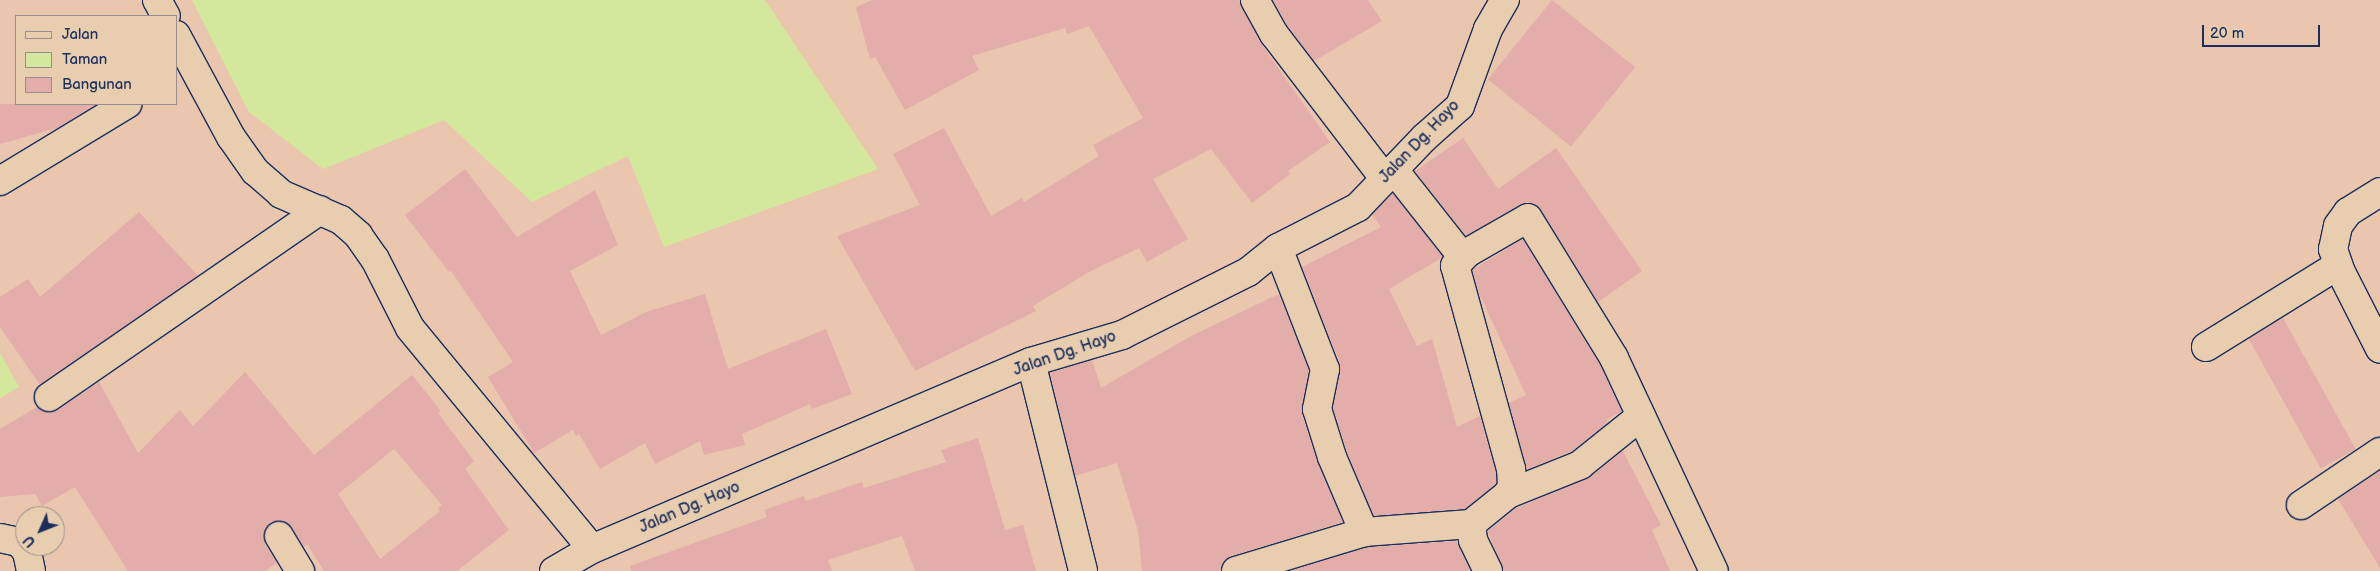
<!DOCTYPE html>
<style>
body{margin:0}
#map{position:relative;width:2380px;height:571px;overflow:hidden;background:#eac6af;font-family:"Balsamiq Sans",sans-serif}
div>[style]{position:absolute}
.green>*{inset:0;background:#d4e89d}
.building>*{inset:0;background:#e3adaa;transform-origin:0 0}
.roads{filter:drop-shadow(1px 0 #1b2f5e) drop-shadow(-1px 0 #1b2f5e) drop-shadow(0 1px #1b2f5e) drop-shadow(0 -1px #1b2f5e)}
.minor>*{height:28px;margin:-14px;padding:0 14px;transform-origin:14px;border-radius:14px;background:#e8cdaf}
span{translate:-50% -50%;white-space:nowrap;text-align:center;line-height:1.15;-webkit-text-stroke:4px #e8cdaf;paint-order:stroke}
.street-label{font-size:16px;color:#1b2f5e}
.legend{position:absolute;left:15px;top:15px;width:162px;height:90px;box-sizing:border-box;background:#e8cdaf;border:1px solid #968e8f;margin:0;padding:6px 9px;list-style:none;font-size:15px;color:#1b2f5e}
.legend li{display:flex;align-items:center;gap:10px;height:25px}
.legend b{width:25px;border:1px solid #968e8f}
.north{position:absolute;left:15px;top:506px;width:50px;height:50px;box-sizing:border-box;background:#e8cdaf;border:1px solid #968e8f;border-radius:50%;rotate:226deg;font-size:14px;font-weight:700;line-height:20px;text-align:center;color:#1b2f5e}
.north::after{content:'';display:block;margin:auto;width:18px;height:22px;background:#1b2f5e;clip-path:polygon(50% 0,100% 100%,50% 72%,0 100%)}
.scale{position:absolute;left:2202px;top:25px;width:118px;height:22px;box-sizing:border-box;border:2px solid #1b2f5e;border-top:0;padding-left:6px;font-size:15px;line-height:18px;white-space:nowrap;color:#1b2f5e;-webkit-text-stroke:4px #e8cdaf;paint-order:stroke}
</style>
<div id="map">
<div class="green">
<i style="clip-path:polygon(192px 0,765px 0,878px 169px,664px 247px,628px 156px,532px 202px,444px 120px,323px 169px,249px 112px)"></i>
<i style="clip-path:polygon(0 353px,19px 387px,0 398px)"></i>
</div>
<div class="building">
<i style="clip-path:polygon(872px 0,1239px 0,1260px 42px,1330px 142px,1288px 171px,1290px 174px,1252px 203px,1211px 149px,1153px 179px,1188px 239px,1147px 262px,1139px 248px,1089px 272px,1033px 306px,1036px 311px,915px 371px,837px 236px,920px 205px,893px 154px,944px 128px,991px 216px,1022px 198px,1024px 202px,1099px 156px,1093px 145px,1143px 118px,1089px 26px,1067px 34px,1065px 28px,972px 56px,979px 70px,905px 110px,875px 57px,870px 59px,856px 7px)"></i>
<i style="clip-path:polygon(1273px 0,1368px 0,1382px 21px,1314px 61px,1287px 25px)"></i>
<i style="left:1552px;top:0;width:107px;height:102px;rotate:39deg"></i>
<i style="clip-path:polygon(0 104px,97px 104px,57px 128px,0 144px)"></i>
<i style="clip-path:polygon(1463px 138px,1498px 189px,1556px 148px,1642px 271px,1598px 302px,1541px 210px,1528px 202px,1466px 236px,1415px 171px)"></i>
<i style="clip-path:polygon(465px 169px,517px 237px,595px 190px,618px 245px,570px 271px,601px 335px,646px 312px,705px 294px,728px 369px,826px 329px,852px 394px,812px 409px,810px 404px,742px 434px,745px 445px,704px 455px,700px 441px,655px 464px,645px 443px,600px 469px,579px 434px,576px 436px,573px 430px,534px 453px,488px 377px,513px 362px,451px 271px,449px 272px,405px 215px)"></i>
<i style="clip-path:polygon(1393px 193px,1443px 257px,1389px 289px,1417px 346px,1432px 339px,1457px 427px,1480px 416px,1496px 472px,1496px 484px,1465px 509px,1374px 516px,1347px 452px,1333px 408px,1340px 364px,1302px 267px,1381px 227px,1372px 215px)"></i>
<i style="clip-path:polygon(139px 212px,198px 276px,40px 385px,0 327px,0 297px,28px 279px,40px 297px)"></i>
<i style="clip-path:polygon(1523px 239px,1600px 365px,1622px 411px,1606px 420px,1608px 423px,1572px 451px,1527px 470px,1509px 403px,1526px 395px,1478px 291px,1472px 270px)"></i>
<i style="clip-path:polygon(1279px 294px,1309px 370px,1302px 414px,1318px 463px,1343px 522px,1231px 556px,1224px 561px,1221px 571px,1142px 571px,1138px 531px,1117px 463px,1075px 476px,1050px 373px,1092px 360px,1101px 388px,1191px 336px)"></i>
<i style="left:2283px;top:318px;width:150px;height:40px;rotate:61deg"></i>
<i style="clip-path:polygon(evenodd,245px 372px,314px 455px,412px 375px,441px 411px,438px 413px,474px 461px,465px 469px,509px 530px,457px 571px,324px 571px,307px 544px,304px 547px,292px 528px,279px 520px,265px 529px,265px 544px,277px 563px,265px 571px,128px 571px,75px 487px,42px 506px,35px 494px,0 497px,0 429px,37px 407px,50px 413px,57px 410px,99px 382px,138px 453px,180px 410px,193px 426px,245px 372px,394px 449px,442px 505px,438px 508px,440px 511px,380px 559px,338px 494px,394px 449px)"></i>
<i style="clip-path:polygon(978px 438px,1005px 530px,1023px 525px,1036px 571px,915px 571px,902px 536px,828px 560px,832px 571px,631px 571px,630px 566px,767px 517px,764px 510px,804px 496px,806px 501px,862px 482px,864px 488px,946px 462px,941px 450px)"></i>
<i style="clip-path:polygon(1623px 451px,1661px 525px,1652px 530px,1670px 571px,1503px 571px,1488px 531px,1516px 508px,1590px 477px)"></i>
<i style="clip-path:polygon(2380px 471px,2380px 568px,2338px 499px)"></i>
<i style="clip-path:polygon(1457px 541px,1471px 571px,1290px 571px,1367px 547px)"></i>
</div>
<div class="roads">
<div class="minor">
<i style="left:157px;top:0;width:18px;rotate:61deg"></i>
<i style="left:1255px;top:0;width:39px;rotate:61deg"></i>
<i style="left:1274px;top:34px;width:183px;rotate:52.6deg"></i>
<i style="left:176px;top:35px;width:116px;rotate:61.7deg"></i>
<i style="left:231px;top:137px;width:42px;rotate:54.8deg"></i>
<i style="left:255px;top:171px;width:35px;rotate:41deg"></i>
<i style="left:281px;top:194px;width:65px;rotate:23.4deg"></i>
<i style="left:341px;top:220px;width:23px;rotate:41deg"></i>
<i style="left:358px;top:235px;width:29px;rotate:55deg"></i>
<i style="left:375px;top:259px;width:77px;rotate:63.1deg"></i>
<i style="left:410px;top:328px;width:286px;rotate:50.5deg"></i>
<i style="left:1394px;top:170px;width:110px;rotate:51.7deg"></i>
<i style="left:0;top:181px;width:149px;rotate:-31.2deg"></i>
<i style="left:2380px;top:192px;width:38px;rotate:148deg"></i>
<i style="left:2348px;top:212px;width:17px;rotate:126deg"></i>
<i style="left:2338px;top:226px;width:24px;rotate:102deg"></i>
<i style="left:2333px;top:249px;width:24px;rotate:71deg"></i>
<i style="left:2341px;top:272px;width:86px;rotate:63.1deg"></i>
<i style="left:1278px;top:248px;width:130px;rotate:68.8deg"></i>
<i style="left:1325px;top:369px;width:41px;rotate:101.3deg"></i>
<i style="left:1317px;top:409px;width:50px;rotate:72.6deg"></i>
<i style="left:1332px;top:457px;width:82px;rotate:66.9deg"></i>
<i style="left:2206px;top:347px;width:155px;rotate:-31.8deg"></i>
<i style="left:1031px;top:362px;width:215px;rotate:76deg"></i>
<i style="left:49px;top:397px;width:329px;rotate:-34.6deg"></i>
<i style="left:1508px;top:494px;width:78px;rotate:-21.9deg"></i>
<i style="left:1580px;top:465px;width:78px;rotate:-38.8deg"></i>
<i style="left:2301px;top:505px;width:95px;rotate:-33.9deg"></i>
<i style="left:279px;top:536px;width:41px;rotate:59deg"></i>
<i style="left:0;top:538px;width:19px;rotate:12deg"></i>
<i style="left:19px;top:542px;width:13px;rotate:51deg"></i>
<i style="left:27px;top:552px;width:19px;rotate:78deg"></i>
<i style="left:554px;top:571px;width:44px;rotate:-30.1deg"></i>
<i style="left:592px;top:549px;width:477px;rotate:-23.1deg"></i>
<i style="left:1031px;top:362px;width:95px;rotate:-16.5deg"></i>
<i style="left:1122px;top:335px;width:141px;rotate:-26.6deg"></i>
<i style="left:1248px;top:272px;width:38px;rotate:-39deg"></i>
<i style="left:1278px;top:248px;width:90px;rotate:-27.1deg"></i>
<i style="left:1358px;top:207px;width:95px;rotate:-46.3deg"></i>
<i style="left:1424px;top:138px;width:48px;rotate:-41.6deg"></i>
<i style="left:1460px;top:106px;width:82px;rotate:-70deg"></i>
<i style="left:1488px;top:29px;width:34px;rotate:-60deg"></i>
<i style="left:1236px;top:571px;width:134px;rotate:-16.9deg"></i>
<i style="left:1364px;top:532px;width:107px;rotate:-4.3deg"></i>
<i style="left:1488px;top:571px;width:34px;rotate:-116deg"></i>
<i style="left:1473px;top:540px;width:16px;rotate:-97deg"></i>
<i style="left:1471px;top:524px;width:48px;rotate:-39deg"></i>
<i style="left:1508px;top:494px;width:9px;rotate:-63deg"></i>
<i style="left:1512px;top:486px;width:17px;rotate:-93deg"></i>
<i style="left:1511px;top:469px;width:211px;rotate:-105.4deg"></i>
<i style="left:1455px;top:266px;width:18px;rotate:-47deg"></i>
<i style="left:1467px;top:253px;width:70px;rotate:-29.8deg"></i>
<i style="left:1528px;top:218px;width:164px;rotate:58.4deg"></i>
<i style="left:1614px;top:358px;width:235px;rotate:64.9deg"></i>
</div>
</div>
<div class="street-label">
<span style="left:1420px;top:142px;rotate:-46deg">Jalan Dg. Hayo</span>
<span style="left:1065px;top:354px;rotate:-19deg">Jalan Dg. Hayo</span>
<span style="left:690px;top:508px;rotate:-23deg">Jalan Dg. Hayo</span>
</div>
<ul class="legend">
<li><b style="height:6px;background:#e8cdaf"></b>Jalan</li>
<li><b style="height:14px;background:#d4e89d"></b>Taman</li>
<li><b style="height:14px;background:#e3adaa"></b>Bangunan</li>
</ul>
<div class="north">U</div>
<div class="scale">20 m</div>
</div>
